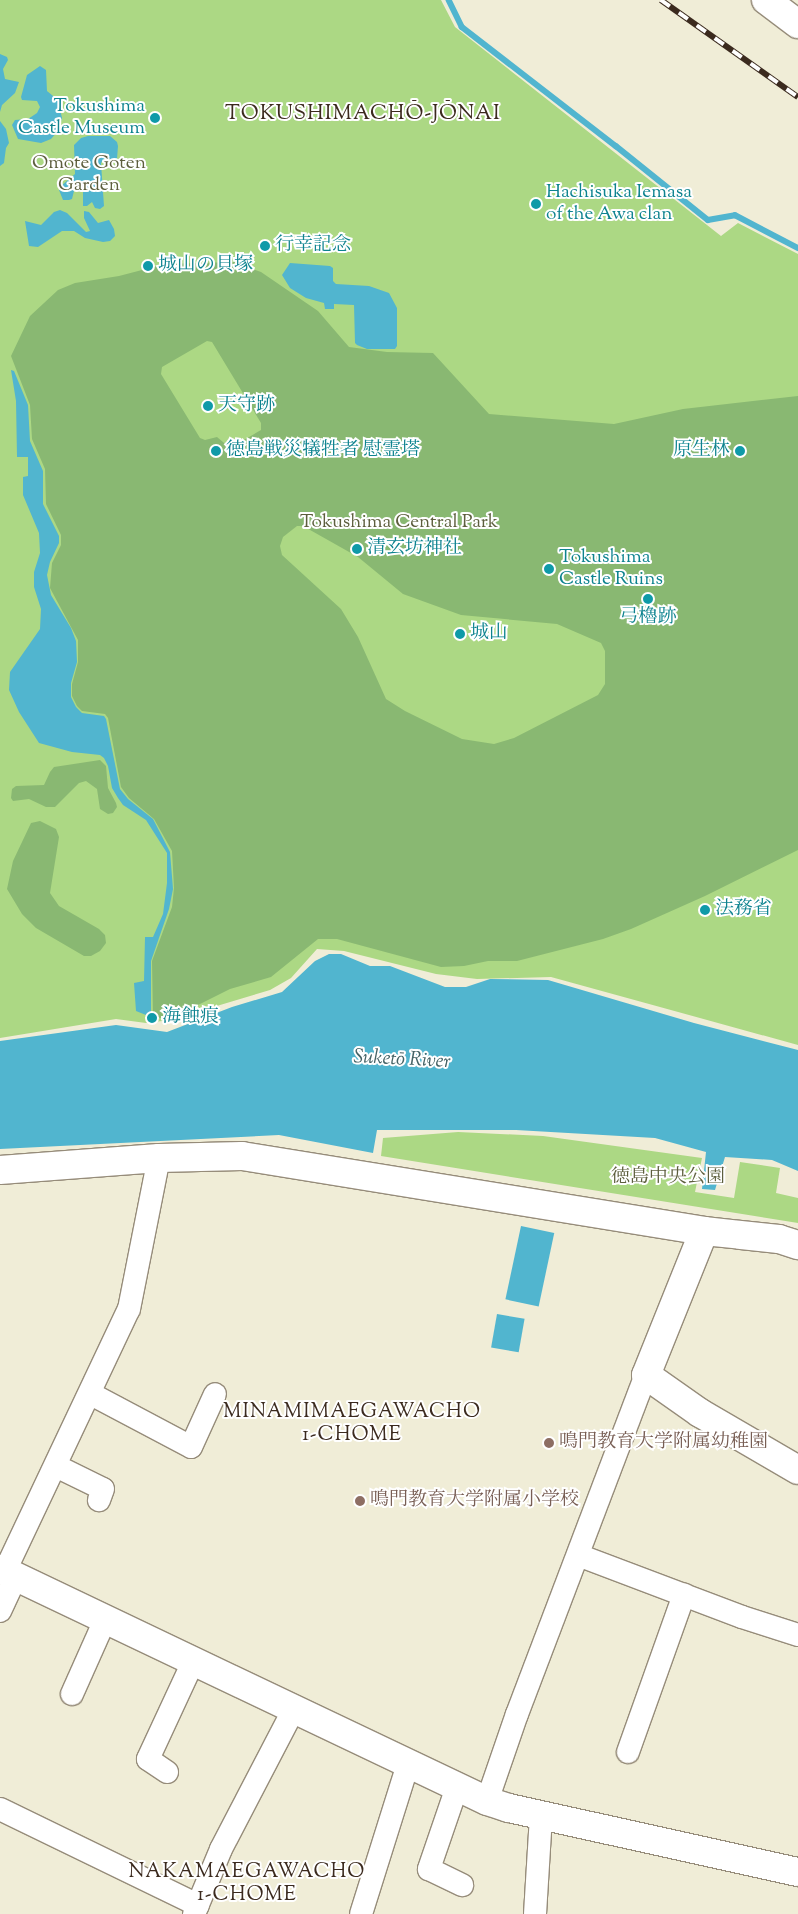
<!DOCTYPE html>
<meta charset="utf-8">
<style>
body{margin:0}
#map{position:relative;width:798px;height:1914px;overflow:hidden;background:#f0edd7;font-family:"Sorts Mill Goudy","Noto Serif JP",serif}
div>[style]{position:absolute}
.green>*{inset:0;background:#acd884}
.forest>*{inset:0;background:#89b872}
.water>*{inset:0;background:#51b5cf;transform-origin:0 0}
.stream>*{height:5.5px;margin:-2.75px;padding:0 2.75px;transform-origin:2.75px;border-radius:2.75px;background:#51b5cf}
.roads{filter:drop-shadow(1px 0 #968c7a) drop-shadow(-1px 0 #968c7a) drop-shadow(0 1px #968c7a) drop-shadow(0 -1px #968c7a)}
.minor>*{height:22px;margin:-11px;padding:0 11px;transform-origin:11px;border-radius:11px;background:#fff}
.tertiary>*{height:28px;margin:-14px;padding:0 14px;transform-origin:14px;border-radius:14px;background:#fff}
.rail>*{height:5.5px;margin-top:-2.75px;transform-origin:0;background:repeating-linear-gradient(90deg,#fff 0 11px,#3b2a1e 0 22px);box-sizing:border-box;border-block:1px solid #3b2a1e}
.dots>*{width:14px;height:14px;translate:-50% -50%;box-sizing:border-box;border:2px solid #fff;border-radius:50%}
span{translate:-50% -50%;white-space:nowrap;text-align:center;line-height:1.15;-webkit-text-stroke:4px #fff;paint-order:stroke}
.culture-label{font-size:19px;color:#0d838f}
.right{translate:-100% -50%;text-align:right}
.left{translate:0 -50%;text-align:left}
.park-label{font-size:19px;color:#5d5e3d}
.education-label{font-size:19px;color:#785e54}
.water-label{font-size:20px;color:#446265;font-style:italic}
.neighbourhood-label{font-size:20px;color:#3b2a1e;letter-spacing:1px}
.quarter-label{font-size:21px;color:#3b2a1e;letter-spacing:1px}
</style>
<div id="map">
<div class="green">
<i style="clip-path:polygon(0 0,441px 0,455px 27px,721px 236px,738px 223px,798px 254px,798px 1045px,551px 977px,477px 979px,436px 974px,344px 951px,317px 949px,291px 978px,270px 990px,170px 1020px,146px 1023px,116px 1019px,0 1038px)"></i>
<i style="clip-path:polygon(458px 1132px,543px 1136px,702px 1158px,695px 1192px,734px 1198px,740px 1162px,780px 1168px,776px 1193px,798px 1198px,798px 1223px,381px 1156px,383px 1138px)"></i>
</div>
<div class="forest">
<i style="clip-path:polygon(evenodd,234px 262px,261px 272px,318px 311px,349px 347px,387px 352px,433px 353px,489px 414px,614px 424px,683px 409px,798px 396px,798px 850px,705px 896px,631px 929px,603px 939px,517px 961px,488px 961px,464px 966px,441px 967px,337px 939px,318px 939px,271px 977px,230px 989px,178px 1015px,161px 1018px,153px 1017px,152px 961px,172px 907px,174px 888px,172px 851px,154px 819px,129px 798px,121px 787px,108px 718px,105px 714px,82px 711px,77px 706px,72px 696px,72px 684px,78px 662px,78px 640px,50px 588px,52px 563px,61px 545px,61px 535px,46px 504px,45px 469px,32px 439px,30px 405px,11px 356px,30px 316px,58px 290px,75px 283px,119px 276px,165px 264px,234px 262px,207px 341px,212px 342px,261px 423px,261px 430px,230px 448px,217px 437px,205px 440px,200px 438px,161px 374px,162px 367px,207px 341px,234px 262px,297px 526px,303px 526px,358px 557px,403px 594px,461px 615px,557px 624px,601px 643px,605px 651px,605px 684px,598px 695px,514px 738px,494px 744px,462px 739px,405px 711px,386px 699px,358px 637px,341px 609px,282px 555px,280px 546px,283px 537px,297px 526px)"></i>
<i style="clip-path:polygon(100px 760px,106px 766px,108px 788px,116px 803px,117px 807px,113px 813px,108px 814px,100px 809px,97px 789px,86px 781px,79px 783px,55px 807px,46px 807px,29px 799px,13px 801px,11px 798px,12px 789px,16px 786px,44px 785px,50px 772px,54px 767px)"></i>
<i style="clip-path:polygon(40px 821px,56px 829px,59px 837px,50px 893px,59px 906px,99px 929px,105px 935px,106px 943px,100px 951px,91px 956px,84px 956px,36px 928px,22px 914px,7px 889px,13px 861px,31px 823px)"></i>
</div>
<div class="water">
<i style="clip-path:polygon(0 54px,7px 57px,8px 60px,3px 69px,5px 79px,19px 82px,15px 93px,2px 105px,0 112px)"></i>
<i style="clip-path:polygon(40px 66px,46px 70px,47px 91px,58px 100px,62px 118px,58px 131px,51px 139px,41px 143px,18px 139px,12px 125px,15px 120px,28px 119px,37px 113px,40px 107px,37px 101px,22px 100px,21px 97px,27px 75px)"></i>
<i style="clip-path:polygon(0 121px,6px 129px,9px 143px,6px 148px,4px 163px,0 166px)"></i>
<i style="clip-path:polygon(88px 136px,110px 136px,117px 142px,118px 146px,117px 159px,104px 159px,101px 163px,104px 206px,100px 209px,95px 208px,92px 202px,87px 206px,83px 206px,83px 187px,80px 185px,75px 187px,72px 199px,69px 200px,63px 200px,59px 190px,61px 186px,75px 174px,74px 145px,81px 138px)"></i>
<i style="clip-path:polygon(60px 210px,67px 213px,86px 232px,90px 231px,84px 218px,84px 211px,89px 212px,98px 223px,109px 220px,114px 229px,115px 236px,110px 241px,103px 242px,85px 238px,74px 231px,62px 231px,38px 247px,29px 246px,25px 221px,41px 225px,54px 212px)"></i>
<i style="clip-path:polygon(290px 263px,330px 266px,333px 268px,333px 281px,336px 284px,369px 286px,389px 293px,397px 308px,397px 346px,395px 349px,367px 349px,357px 345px,355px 343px,354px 305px,334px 304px,334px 309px,325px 309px,324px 303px,306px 298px,290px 288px,282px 275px)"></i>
<i style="clip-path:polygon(11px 370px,14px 371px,28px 405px,30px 441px,43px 471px,43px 504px,59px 536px,59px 543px,50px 562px,47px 575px,51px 595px,71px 628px,76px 641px,77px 662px,71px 683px,71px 697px,76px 707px,82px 713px,104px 716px,106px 719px,120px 789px,128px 799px,153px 819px,170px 852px,173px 889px,169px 909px,151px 961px,151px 1017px,136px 1011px,134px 983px,144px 981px,145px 937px,153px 937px,163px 914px,167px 883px,167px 853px,146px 820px,123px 805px,118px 798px,112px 788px,108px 766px,104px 758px,100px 755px,72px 752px,39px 743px,19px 712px,9px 690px,10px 672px,40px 629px,41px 609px,34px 587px,34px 572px,40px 553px,39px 533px,23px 495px,23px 477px,28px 476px,28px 457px,17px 457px,16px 401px)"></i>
<i style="clip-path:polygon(329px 954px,341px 954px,370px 966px,390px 966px,445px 987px,466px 987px,490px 979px,548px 980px,694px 1023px,798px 1050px,798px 1171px,772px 1160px,725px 1157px,715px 1190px,702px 1189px,706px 1152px,655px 1138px,516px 1130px,377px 1130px,373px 1153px,279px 1135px,0 1149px,0 1041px,116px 1025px,167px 1032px,232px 1007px,282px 992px,315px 961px)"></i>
<i style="left:521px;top:1226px;width:34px;height:75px;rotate:12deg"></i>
<i style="left:497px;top:1314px;width:28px;height:34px;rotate:10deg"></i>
</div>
<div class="stream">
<i style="left:449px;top:0;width:30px;rotate:64deg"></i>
<i style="left:462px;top:27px;width:195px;rotate:37.7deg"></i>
<i style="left:616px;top:146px;width:118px;rotate:38.8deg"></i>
<i style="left:708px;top:220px;width:27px;rotate:-10deg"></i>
<i style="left:735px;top:215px;width:71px;rotate:27.6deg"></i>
</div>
<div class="roads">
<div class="minor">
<i style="left:91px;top:1394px;width:113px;rotate:27.9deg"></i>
<i style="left:191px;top:1447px;width:58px;rotate:-65.6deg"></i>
<i style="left:56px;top:1466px;width:52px;rotate:26.1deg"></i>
<i style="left:103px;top:1489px;width:12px;rotate:110deg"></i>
<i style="left:578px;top:1555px;width:175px;rotate:20.7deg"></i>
<i style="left:742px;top:1617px;width:59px;rotate:17.8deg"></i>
<i style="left:5px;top:1571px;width:290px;rotate:-64.7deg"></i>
<i style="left:129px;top:1309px;width:154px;rotate:-78.8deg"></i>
<i style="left:0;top:1611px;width:38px;rotate:-65deg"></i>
<i style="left:72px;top:1694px;width:81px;rotate:-66deg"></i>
<i style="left:628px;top:1752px;width:167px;rotate:-70.4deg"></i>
<i style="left:167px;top:1772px;width:23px;rotate:-146deg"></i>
<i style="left:148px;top:1759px;width:107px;rotate:-65.1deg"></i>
<i style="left:457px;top:1787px;width:87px;rotate:108.9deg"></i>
<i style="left:429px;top:1869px;width:37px;rotate:26deg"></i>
<i style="left:487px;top:1801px;width:92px;rotate:-71deg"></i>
<i style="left:517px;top:1714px;width:363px;rotate:-69.2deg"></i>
<i style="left:0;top:1809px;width:220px;rotate:25.9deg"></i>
<i style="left:194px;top:1914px;width:70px;rotate:-67.4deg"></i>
<i style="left:221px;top:1849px;width:158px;rotate:-62.5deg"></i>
<i style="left:361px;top:1914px;width:157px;rotate:-72.6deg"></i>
<i style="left:535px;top:1914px;width:99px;rotate:-86.5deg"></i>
</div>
<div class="tertiary">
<i style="left:766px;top:0;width:40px;rotate:37deg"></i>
<i style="left:0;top:1170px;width:159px;rotate:-4.3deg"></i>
<i style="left:159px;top:1158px;width:83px;rotate:-1.4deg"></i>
<i style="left:242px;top:1156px;width:468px;rotate:9.2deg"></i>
<i style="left:704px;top:1231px;width:75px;rotate:6.1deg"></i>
<i style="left:779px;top:1239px;width:20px;rotate:18deg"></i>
<i style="left:704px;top:1231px;width:155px;rotate:111.9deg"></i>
<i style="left:646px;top:1375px;width:66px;rotate:35.1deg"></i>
<i style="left:700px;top:1413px;width:113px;rotate:30.2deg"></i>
<i style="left:0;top:1569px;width:539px;rotate:25.47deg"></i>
<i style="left:487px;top:1801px;width:23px;rotate:18deg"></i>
<i style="left:509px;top:1808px;width:296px;rotate:12.5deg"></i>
</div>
</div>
<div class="rail">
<i style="left:661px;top:0;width:168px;rotate:35.3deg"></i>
</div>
<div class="dots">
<i style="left:155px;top:118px;background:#0f9aa8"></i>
<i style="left:536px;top:204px;background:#0f9aa8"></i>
<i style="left:265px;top:246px;background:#0f9aa8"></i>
<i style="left:148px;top:266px;background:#0f9aa8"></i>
<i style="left:208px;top:406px;background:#0f9aa8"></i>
<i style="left:216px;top:451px;background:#0f9aa8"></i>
<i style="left:740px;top:451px;background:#0f9aa8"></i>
<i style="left:357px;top:549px;background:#0f9aa8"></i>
<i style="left:549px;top:569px;background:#0f9aa8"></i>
<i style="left:648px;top:599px;background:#0f9aa8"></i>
<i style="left:460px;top:634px;background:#0f9aa8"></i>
<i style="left:705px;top:910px;background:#0f9aa8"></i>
<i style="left:152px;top:1018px;background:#0f9aa8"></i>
<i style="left:549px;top:1443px;background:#8d6e63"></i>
<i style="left:360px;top:1501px;background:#8d6e63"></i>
</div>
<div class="culture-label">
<span class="right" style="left:145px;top:118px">Tokushima<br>Castle Museum</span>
<span class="left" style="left:546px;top:204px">Hachisuka Iemasa<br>of the Awa clan</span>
<span class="left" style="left:275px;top:246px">行幸記念</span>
<span class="left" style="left:158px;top:266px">城山の貝塚</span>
<span class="left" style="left:218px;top:406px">天守跡</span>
<span class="left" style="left:226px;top:451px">徳島戦災犠牲者 慰霊塔</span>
<span class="right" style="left:730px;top:451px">原生林</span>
<span class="left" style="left:367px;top:549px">清玄坊神社</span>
<span class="left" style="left:559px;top:569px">Tokushima<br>Castle Ruins</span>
<span style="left:648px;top:618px">弓櫓跡</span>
<span class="left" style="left:470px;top:634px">城山</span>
<span class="left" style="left:715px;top:910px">法務省</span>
<span class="left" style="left:162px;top:1018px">海蝕痕</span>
</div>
<div class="park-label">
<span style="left:89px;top:175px">Omote Goten<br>Garden</span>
<span style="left:399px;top:523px">Tokushima Central Park</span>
<span style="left:668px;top:1178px">徳島中央公園</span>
</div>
<div class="education-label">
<span class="left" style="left:559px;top:1443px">鳴門教育大学附属幼稚園</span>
<span class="left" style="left:370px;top:1501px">鳴門教育大学附属小学校</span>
</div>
<div class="water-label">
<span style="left:402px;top:1060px;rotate:3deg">Suketō River</span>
</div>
<div class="neighbourhood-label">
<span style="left:352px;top:1424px">MINAMIMAEGAWACHO<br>1-CHOME</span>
<span style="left:247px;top:1884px">NAKAMAEGAWACHO<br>1-CHOME</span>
</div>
<div class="quarter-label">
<span style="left:363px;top:114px">TOKUSHIMACHŌ-JŌNAI</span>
</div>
</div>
